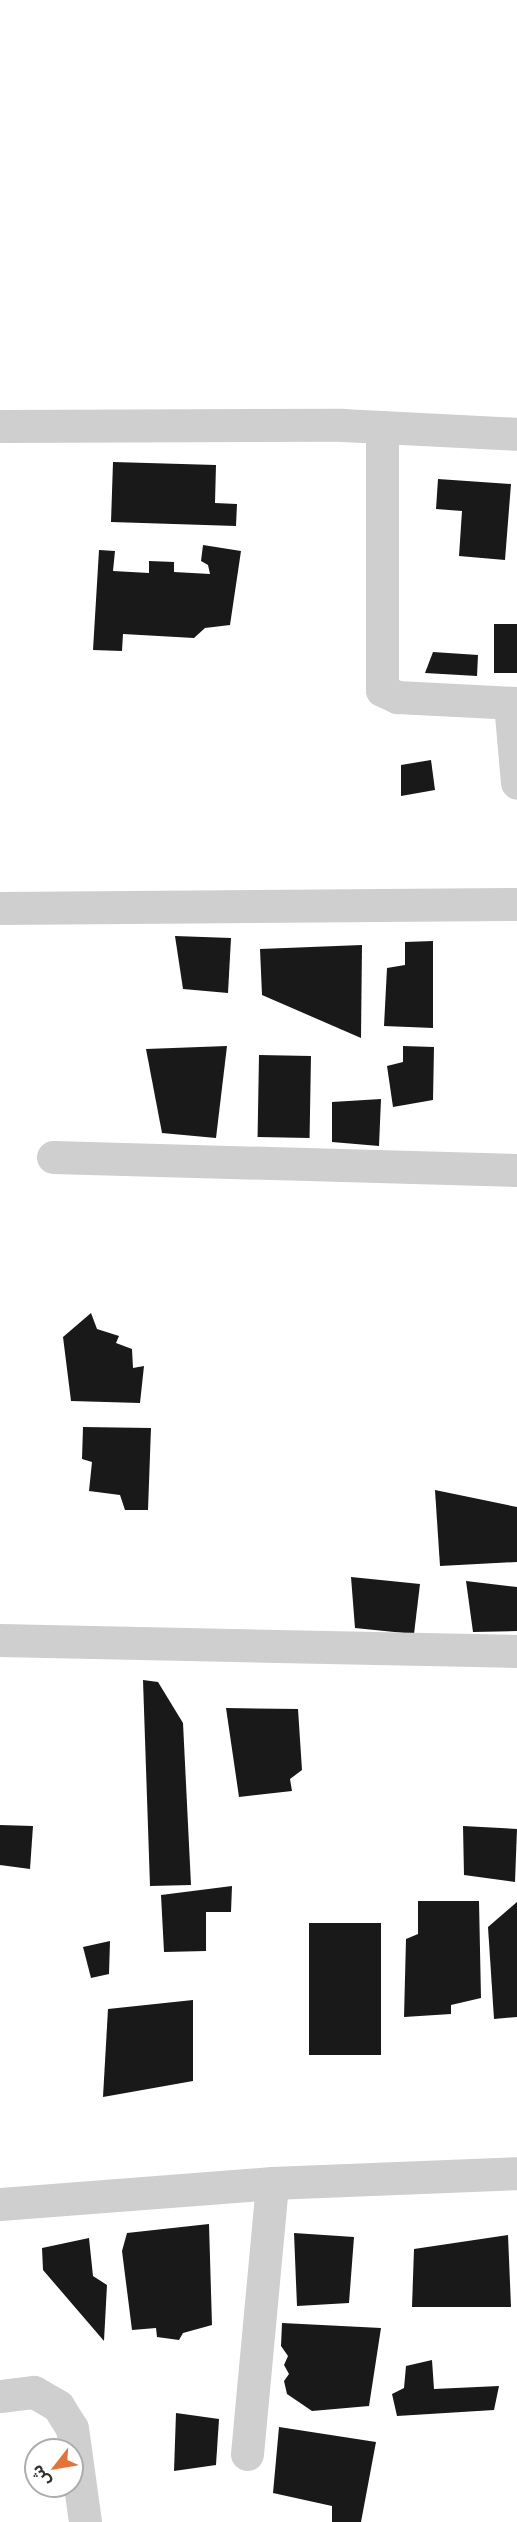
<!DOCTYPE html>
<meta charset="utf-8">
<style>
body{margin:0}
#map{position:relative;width:517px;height:2522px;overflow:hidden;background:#fff;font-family:"Open Sans","Noto Sans Arabic",sans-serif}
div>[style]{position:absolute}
.building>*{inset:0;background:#191919;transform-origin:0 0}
.minor>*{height:33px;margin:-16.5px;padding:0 16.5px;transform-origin:16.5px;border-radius:16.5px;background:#cfcfcf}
span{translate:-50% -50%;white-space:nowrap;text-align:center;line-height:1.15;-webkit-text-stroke:6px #fff;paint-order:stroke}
.north{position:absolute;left:24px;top:2438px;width:60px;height:60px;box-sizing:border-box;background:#fff;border:2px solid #adadad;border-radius:50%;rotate:239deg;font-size:16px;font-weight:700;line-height:24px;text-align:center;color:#323232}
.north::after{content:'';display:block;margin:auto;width:21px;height:27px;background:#e87235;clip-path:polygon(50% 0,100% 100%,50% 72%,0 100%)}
</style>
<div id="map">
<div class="building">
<i style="clip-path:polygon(113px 462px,216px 465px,215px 503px,237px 504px,236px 526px,111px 522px)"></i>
<i style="clip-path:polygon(438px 479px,511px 484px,505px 560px,459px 556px,462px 511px,436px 509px)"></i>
<i style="clip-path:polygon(203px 545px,241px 551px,230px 625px,205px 628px,194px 638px,123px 634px,122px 651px,93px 650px,99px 550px,115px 551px,113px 571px,149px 573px,149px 561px,174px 562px,174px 572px,210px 574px,208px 565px,201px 561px)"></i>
<i style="left:494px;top:624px;width:23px;height:49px"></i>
<i style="clip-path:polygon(433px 652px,478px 655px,477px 676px,425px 673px)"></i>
<i style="clip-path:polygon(431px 760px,435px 790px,401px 796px,401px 765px)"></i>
<i style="clip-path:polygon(175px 936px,231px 938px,228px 993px,183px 989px)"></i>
<i style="clip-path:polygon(433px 941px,433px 1028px,384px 1026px,387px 968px,405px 965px,405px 942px)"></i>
<i style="clip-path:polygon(362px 945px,361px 1038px,262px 995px,260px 949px)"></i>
<i style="clip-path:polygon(227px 1046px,216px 1138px,162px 1133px,146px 1049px)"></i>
<i style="clip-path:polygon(403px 1046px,434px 1047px,433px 1100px,393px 1107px,387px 1066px,403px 1062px)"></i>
<i style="left:259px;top:1055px;width:52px;height:82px;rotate:1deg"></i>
<i style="clip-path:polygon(381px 1099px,379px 1146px,332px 1142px,332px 1102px)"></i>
<i style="clip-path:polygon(91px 1313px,97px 1329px,119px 1336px,116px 1343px,132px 1349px,133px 1368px,144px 1366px,140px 1403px,71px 1401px,63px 1337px)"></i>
<i style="clip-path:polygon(83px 1427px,151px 1428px,148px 1510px,125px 1510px,120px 1495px,89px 1491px,92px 1462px,82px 1459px)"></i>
<i style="clip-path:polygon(435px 1490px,517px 1507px,517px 1562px,440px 1566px)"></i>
<i style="clip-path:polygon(351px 1577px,420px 1584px,414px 1634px,355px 1628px)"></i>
<i style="clip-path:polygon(466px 1581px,517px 1587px,517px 1631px,473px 1632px)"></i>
<i style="clip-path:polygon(143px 1680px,158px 1682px,183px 1723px,191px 1885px,150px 1886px)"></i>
<i style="clip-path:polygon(226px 1708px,298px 1709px,302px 1770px,290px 1779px,292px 1791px,239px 1797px)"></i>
<i style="clip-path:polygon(0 1825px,33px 1826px,30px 1869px,0 1865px)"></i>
<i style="clip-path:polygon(463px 1826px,517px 1829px,515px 1882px,464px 1875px)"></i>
<i style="clip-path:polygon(232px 1886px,231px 1912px,206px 1912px,206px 1951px,164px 1952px,161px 1895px)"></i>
<i style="clip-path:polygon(418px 1901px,479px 1901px,481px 1998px,451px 2005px,451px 2014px,404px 2017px,406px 1939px,418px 1934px)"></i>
<i style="clip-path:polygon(517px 1902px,517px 2017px,494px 2019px,488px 1927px)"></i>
<i style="left:309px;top:1923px;width:72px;height:132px"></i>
<i style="clip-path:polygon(110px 1941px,109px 1974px,91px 1978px,83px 1947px)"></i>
<i style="clip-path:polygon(193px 2000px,193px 2081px,103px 2097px,108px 2009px)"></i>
<i style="clip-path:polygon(209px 2224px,212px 2325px,183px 2333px,179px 2340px,157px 2337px,156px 2328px,132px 2330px,122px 2251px,127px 2233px)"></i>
<i style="clip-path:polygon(294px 2233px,354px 2237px,349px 2303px,297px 2306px)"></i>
<i style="clip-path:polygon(508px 2235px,511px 2307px,412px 2307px,414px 2249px)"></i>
<i style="clip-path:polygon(89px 2238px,93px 2276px,107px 2285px,104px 2341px,43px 2270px,42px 2248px)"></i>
<i style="clip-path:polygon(282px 2323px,381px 2328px,369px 2406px,312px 2411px,287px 2394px,284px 2381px,289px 2374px,284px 2365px,288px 2356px,281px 2346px)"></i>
<i style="clip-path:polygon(432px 2360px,434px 2389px,499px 2386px,494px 2410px,397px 2416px,392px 2394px,404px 2388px,406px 2366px)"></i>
<i style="clip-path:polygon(176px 2413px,219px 2419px,216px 2465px,174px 2471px)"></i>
<i style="clip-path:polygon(279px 2427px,376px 2442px,361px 2522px,332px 2522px,332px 2506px,273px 2493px)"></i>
</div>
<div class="minor">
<i style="left:0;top:426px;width:342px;rotate:-0.2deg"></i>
<i style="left:342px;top:425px;width:175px;rotate:2.9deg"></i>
<i style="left:382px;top:427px;width:263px;rotate:90deg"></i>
<i style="left:382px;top:690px;width:17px;rotate:25deg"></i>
<i style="left:397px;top:697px;width:120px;rotate:2.9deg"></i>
<i style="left:510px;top:703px;width:80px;rotate:85deg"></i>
<i style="left:0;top:908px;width:517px;rotate:-0.44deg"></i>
<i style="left:53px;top:1157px;width:464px;rotate:1.6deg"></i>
<i style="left:0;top:1640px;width:517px;rotate:1.22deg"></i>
<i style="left:0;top:2204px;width:273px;rotate:-4.4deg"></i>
<i style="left:272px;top:2183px;width:245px;rotate:-2.3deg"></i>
<i style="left:0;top:2396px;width:34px;rotate:-7deg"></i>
<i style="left:34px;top:2392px;width:28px;rotate:30deg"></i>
<i style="left:58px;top:2406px;width:26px;rotate:58deg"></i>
<i style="left:72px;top:2428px;width:95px;rotate:82.1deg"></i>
<i style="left:247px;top:2454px;width:272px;rotate:-84.7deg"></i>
</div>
<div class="north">ش</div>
</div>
